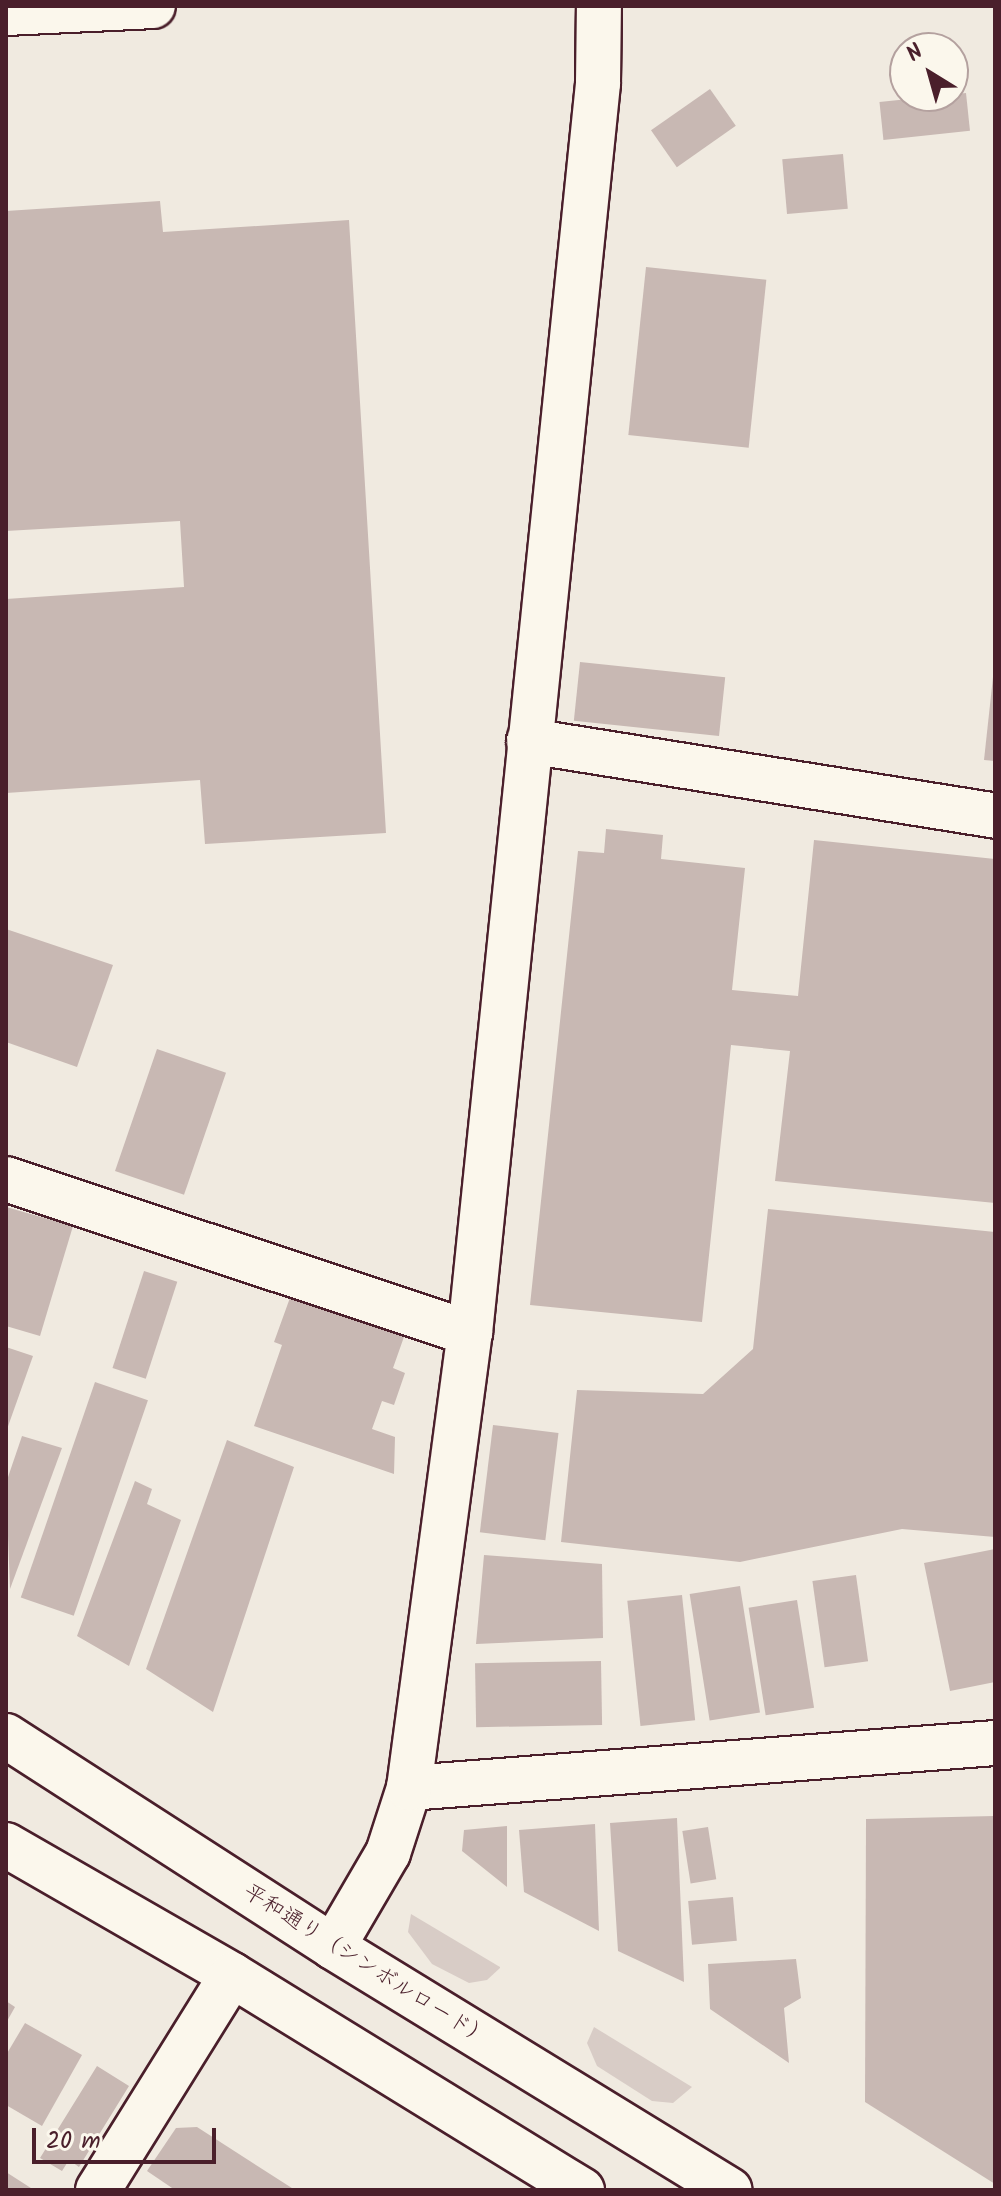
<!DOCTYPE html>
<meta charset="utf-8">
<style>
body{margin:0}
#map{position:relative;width:1001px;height:2196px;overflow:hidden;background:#f0eae0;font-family:Kalam,"Klee One",sans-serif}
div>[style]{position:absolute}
.green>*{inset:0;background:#d8ccc6}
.building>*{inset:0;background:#c8b8b3;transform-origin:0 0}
.roads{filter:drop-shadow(2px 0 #4a1f2b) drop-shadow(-2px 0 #4a1f2b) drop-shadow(0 2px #4a1f2b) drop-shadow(0 -2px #4a1f2b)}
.minor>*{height:44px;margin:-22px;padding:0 22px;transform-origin:22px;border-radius:22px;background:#fbf7ec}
span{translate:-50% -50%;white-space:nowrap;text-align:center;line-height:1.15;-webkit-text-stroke:7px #fbf7ec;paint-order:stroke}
.street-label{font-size:22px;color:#4a1f2b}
.frame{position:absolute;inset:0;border:8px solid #4a1f2b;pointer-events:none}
.north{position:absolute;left:889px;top:32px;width:80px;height:80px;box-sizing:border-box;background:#fbf7ec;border:2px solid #b4a19f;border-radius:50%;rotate:323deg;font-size:22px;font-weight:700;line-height:32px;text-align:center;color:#4a1f2b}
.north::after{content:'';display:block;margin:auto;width:28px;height:36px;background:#4a1f2b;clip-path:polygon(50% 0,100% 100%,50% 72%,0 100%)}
.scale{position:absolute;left:32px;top:2128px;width:184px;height:36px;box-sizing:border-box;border:4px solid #4a1f2b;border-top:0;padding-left:10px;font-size:24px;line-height:28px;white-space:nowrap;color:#4a1f2b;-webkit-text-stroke:6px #fbf7ec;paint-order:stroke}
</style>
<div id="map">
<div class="green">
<i style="clip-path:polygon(411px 1914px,500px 1967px,500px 1968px,487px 1980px,469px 1983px,432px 1964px,408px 1932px)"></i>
<i style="clip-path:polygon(594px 2027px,692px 2087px,673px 2103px,652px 2101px,597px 2066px,587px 2043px)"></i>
</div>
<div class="building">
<i style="left:710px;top:89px;width:45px;height:72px;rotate:55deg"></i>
<i style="left:966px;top:93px;width:38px;height:87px;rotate:84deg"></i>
<i style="left:843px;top:154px;width:55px;height:61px;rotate:85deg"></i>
<i style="clip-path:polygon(160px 201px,163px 232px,349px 220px,386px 833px,205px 844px,200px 780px,6px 793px,6px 599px,184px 587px,180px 521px,6px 531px,6px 211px)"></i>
<i style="left:646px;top:267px;width:121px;height:169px;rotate:6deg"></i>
<i style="left:580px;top:662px;width:146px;height:59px;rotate:6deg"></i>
<i style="clip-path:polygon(993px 677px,995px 677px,995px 761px,984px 760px)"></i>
<i style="clip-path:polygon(606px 829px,663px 835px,661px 859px,745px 868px,732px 990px,798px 996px,814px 840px,995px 859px,995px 1203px,775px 1181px,790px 1051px,731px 1045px,702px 1322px,530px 1305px,578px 851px,604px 853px)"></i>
<i style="clip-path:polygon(6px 929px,113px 965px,77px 1067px,6px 1042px)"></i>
<i style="left:157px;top:1049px;width:73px;height:129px;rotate:19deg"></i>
<i style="clip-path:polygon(6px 1207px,73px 1226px,40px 1336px,6px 1326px)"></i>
<i style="clip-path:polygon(768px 1209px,995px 1232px,995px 1537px,902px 1529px,740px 1562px,561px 1542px,577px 1390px,703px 1394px,753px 1349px)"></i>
<i style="left:144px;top:1271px;width:35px;height:102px;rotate:18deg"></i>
<i style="clip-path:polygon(291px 1295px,405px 1334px,393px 1368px,405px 1373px,394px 1405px,382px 1401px,372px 1429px,395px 1437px,394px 1474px,254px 1426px,282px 1345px,274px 1342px)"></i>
<i style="clip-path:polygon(6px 1347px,33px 1356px,6px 1432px)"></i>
<i style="left:95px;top:1382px;width:56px;height:228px;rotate:19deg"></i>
<i style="left:493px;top:1425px;width:66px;height:108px;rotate:7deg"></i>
<i style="clip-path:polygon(22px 1436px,62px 1448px,10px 1589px,6px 1483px)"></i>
<i style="clip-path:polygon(227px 1440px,294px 1467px,213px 1712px,146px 1669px)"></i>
<i style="clip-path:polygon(135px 1481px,152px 1489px,147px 1504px,181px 1520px,129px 1666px,77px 1636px)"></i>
<i style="clip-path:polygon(995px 1549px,995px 1682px,950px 1691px,924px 1563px)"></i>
<i style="clip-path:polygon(484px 1555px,602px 1564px,603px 1638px,476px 1644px)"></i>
<i style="left:856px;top:1575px;width:87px;height:44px;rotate:82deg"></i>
<i style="left:740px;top:1586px;width:128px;height:51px;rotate:81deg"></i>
<i style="left:682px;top:1595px;width:126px;height:55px;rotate:84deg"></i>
<i style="left:797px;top:1600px;width:109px;height:49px;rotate:81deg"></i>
<i style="left:601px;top:1661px;width:64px;height:126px;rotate:89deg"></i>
<i style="clip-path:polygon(994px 1816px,995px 1958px,995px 2184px,865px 2102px,866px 1819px)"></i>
<i style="clip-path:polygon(677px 1818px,684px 1982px,618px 1951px,610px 1823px)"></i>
<i style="clip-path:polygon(595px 1824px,599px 1931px,524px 1892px,519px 1830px)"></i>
<i style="clip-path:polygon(507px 1826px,507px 1887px,462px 1851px,464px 1830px)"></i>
<i style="left:708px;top:1827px;width:53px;height:26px;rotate:81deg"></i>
<i style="left:733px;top:1897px;width:44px;height:45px;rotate:85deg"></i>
<i style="clip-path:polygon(796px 1959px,801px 1998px,784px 2008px,789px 2063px,710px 2009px,708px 1964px)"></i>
<i style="clip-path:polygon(6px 2001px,15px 2007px,6px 2023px)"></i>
<i style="clip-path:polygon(25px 2023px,82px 2055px,42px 2126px,6px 2105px,6px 2055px)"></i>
<i style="clip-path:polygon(97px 2066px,129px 2086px,79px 2167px,69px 2160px,62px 2171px,40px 2158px)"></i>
<i style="clip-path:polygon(197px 2127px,295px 2190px,175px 2190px,147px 2171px,176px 2128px)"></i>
<i style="clip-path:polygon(6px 2172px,34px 2190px,6px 2190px)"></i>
</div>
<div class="roads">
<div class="minor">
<i style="left:6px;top:13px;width:147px;rotate:-2.7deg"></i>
<i style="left:529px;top:741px;width:472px;rotate:9.1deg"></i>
<i style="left:6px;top:1179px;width:489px;rotate:18.4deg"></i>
<i style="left:6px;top:1736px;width:389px;rotate:32.8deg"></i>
<i style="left:333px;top:1947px;width:465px;rotate:31.5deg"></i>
<i style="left:409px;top:1788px;width:588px;rotate:-4.39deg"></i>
<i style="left:6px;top:1845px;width:261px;rotate:29.9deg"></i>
<i style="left:232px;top:1975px;width:411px;rotate:31.6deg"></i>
<i style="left:333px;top:1947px;width:109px;rotate:-59.7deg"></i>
<i style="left:388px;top:1853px;width:68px;rotate:-72.1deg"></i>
<i style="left:409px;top:1788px;width:459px;rotate:-82.4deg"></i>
<i style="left:470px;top:1333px;width:1257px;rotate:-84.15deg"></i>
<i style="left:598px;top:83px;width:77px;rotate:-89.3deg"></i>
<i style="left:98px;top:2190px;width:253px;rotate:-58.1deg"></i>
</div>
</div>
<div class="street-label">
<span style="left:366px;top:1966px;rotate:32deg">平和通り（シンボルロード）</span>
</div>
<div class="frame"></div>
<div class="north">N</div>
<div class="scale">20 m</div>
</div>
